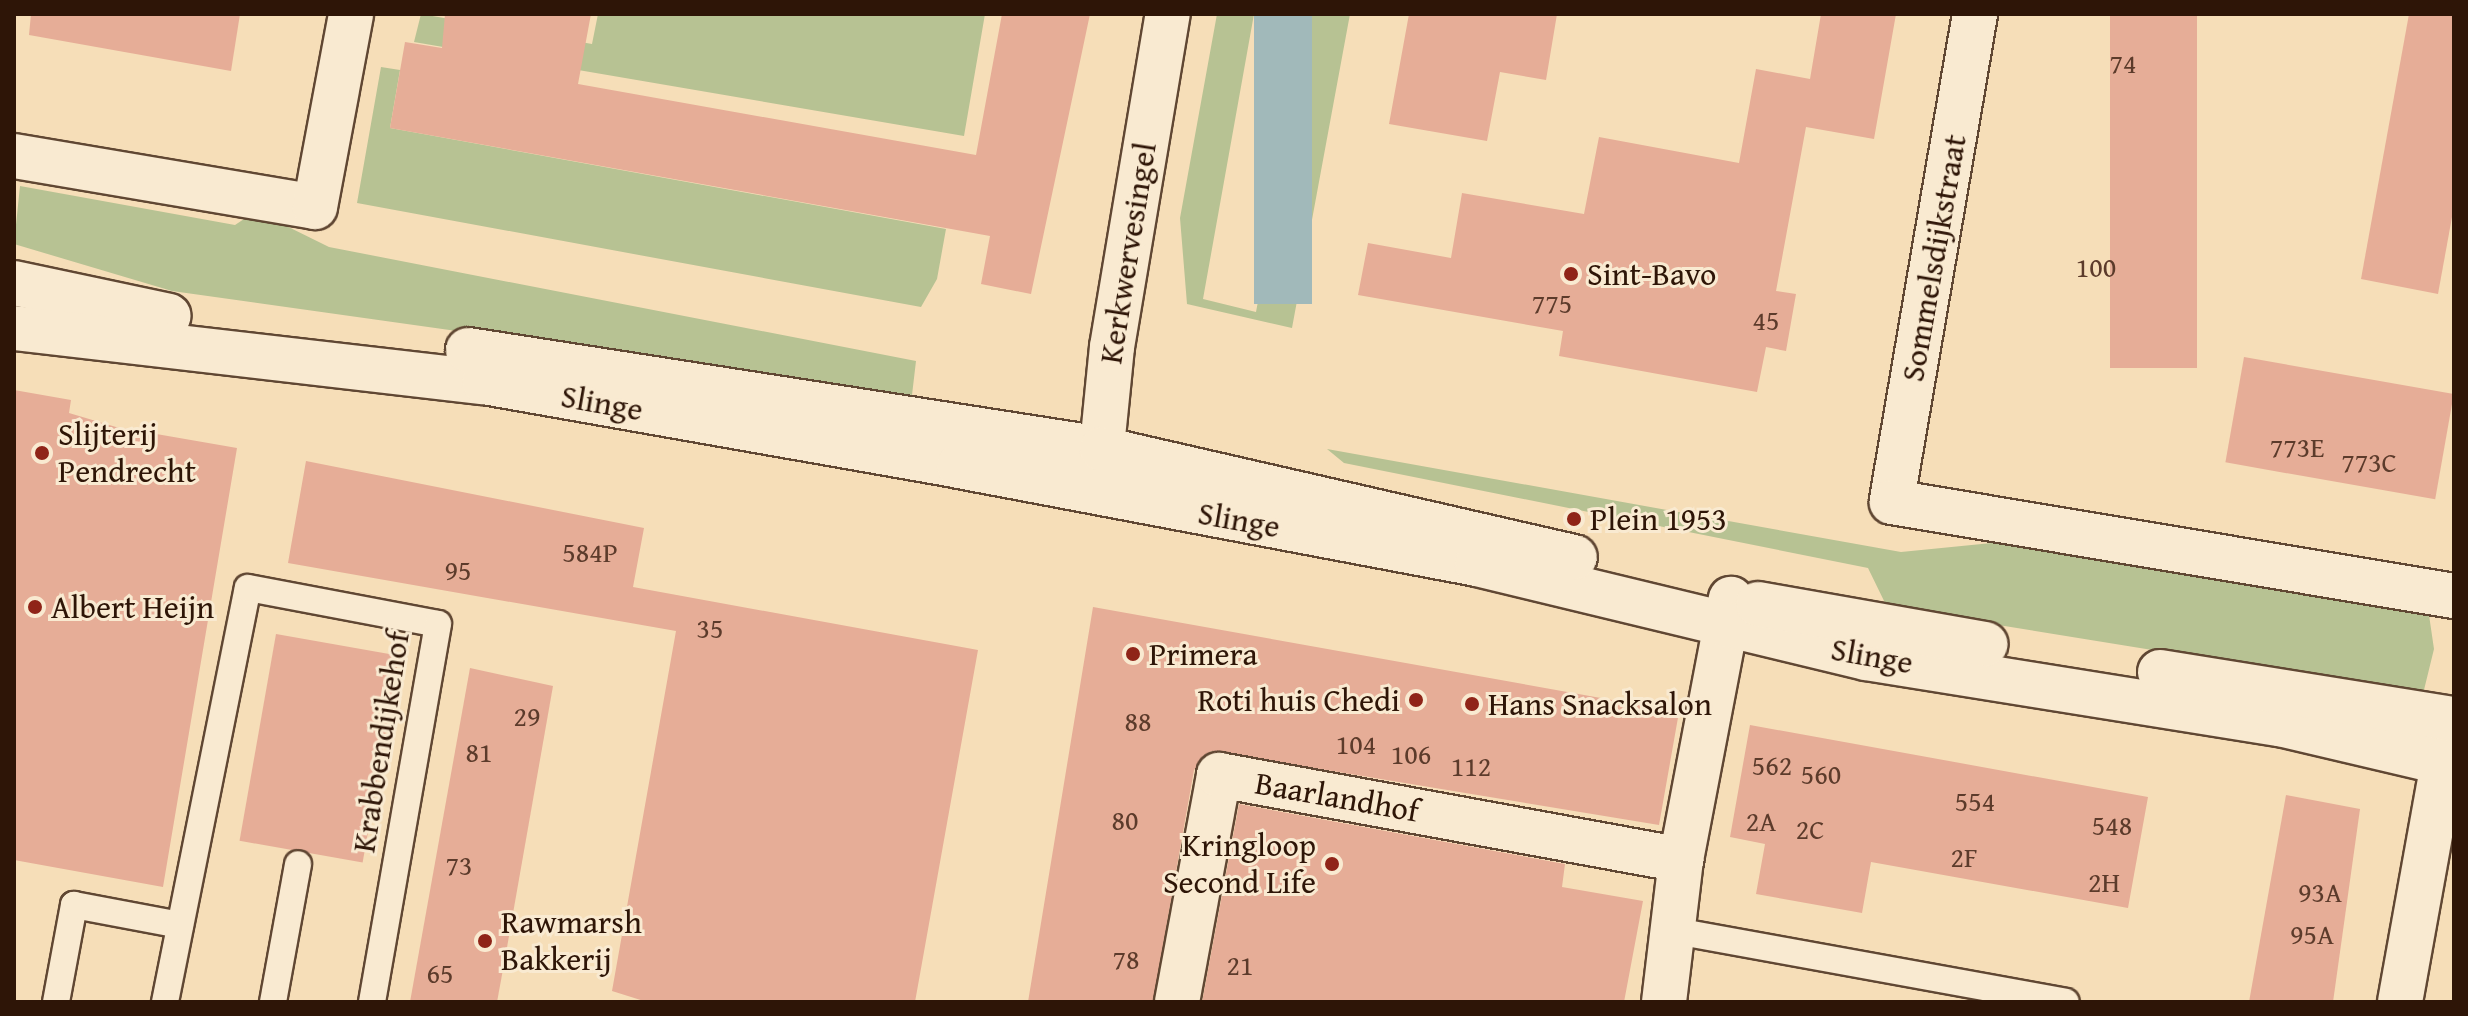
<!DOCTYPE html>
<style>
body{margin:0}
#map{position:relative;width:2468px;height:1016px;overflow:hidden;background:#f6deb8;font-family:"Gentium Book Plus",serif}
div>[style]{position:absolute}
.green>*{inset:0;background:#b7c293}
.water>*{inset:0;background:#a1b9ba;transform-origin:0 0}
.building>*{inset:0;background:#e6ad97;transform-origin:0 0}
.roads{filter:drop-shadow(2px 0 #604733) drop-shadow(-2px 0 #604733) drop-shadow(0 2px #604733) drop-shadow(0 -2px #604733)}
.lane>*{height:26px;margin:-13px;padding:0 13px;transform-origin:13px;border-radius:13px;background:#f9ead1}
.street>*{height:44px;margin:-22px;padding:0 22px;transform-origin:22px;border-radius:22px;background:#f9ead1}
.secondary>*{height:44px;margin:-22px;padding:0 22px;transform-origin:22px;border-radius:22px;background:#f9ead1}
.dots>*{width:22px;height:22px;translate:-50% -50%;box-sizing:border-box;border:4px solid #f9ead1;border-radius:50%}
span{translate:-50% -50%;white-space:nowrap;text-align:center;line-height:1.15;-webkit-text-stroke:6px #f9ead1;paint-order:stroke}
.number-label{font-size:28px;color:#5c3b2b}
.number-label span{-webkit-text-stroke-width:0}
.street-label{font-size:32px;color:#2e1507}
.poi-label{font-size:32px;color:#2e1507}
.left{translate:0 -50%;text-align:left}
.right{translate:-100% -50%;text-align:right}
.frame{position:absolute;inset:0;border:16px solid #2e1507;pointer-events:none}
</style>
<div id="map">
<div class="green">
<i style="clip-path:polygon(421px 14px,592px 44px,598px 14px,985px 14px,964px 136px,414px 42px)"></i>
<i style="clip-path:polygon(1217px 14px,1254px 14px,1203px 299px,1256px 312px,1312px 14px,1350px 14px,1292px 328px,1187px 304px,1180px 218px)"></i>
<i style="clip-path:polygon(381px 67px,400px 70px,390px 128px,946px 229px,937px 279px,921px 307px,357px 203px)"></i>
<i style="clip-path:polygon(20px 186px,235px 225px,256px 211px,329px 247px,916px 361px,912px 395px,172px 291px,14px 244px)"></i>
<i style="clip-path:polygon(1327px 449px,1901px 552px,2012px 541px,2054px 546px,2429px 615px,2434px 649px,2423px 694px,1887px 607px,1868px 568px,1344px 463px)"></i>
</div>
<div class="water">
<i style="left:1254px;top:14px;width:58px;height:290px"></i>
</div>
<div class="building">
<i style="clip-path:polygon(31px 14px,240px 14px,231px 71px,29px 35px)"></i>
<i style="clip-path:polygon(445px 14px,591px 14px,578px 84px,976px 155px,1002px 14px,1090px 14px,1031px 294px,981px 284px,990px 236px,390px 128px,405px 42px,442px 48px)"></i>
<i style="clip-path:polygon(1409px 14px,1557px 14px,1546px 80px,1500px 72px,1487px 141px,1389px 124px)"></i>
<i style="clip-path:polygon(1821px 14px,1896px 14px,1874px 139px,1806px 127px,1776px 291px,1796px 294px,1786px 351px,1766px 347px,1757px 392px,1559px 356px,1563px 331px,1358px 295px,1368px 243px,1451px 258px,1462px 193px,1584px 214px,1599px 137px,1739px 163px,1756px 69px,1810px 79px)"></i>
<i style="left:2110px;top:14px;width:87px;height:354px"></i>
<i style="clip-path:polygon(2409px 14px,2454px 14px,2454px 206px,2438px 294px,2361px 279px)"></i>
<i style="left:2244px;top:357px;width:213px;height:107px;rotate:10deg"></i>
<i style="clip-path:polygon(14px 390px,71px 400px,69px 413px,116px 427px,237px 448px,163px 887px,14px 860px)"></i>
<i style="clip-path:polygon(306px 461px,644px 528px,633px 587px,978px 650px,915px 1002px,647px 1002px,612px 991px,676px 631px,288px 563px)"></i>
<i style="clip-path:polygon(1093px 607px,1679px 712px,1659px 825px,1211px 751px,1194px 770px,1153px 1002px,1028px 1002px)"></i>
<i style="left:276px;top:634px;width:125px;height:210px;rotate:10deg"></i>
<i style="clip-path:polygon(470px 668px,553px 686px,506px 953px,497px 1002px,410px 1002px)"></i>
<i style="clip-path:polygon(1750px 725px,2148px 797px,2128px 908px,1871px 862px,1862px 913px,1756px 894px,1765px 844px,1730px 837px)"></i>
<i style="clip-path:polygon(2286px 795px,2360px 809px,2333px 1002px,2249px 1002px)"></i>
<i style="clip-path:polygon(1239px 804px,1565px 864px,1562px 887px,1643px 901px,1624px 1002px,1202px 1002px)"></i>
</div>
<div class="roads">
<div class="lane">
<i style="left:1676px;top:931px;width:396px;rotate:10.3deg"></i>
<i style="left:56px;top:1002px;width:99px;rotate:-79.5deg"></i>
<i style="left:74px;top:905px;width:108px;rotate:10.7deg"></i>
<i style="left:165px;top:1002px;width:422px;rotate:-78.7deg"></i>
<i style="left:248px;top:588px;width:193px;rotate:10.7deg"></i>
<i style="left:438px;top:624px;width:384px;rotate:99.9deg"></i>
<i style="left:273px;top:1002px;width:140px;rotate:-79.7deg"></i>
</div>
<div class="street">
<i style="left:1975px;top:14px;width:495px;rotate:99.7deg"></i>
<i style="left:1892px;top:502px;width:570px;rotate:9.5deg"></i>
<i style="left:14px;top:156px;width:305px;rotate:9.6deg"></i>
<i style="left:315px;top:207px;width:196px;rotate:-79.4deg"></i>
<i style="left:1098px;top:487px;width:141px;rotate:-84.3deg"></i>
<i style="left:1112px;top:347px;width:338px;rotate:-80.5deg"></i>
<i style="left:1177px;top:1002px;width:231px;rotate:-79.5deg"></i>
<i style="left:1219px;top:775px;width:470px;rotate:10.4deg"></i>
<i style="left:1664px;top:1002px;width:143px;rotate:-83.2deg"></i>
<i style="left:1681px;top:860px;width:266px;rotate:-79.2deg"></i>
<i style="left:2400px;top:1002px;width:281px;rotate:-79.8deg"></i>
</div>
<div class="secondary">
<i style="left:14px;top:283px;width:158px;rotate:12deg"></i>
<i style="left:14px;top:328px;width:473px;rotate:6.6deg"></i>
<i style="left:484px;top:382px;width:482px;rotate:10deg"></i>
<i style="left:959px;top:466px;width:527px;rotate:10.71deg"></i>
<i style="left:1477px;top:564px;width:400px;rotate:13.6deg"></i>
<i style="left:1866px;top:658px;width:419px;rotate:9.1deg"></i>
<i style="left:2280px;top:724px;width:179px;rotate:13.3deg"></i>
<i style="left:468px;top:350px;width:642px;rotate:8.88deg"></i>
<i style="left:1102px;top:449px;width:485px;rotate:12.9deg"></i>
<i style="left:1758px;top:604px;width:231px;rotate:10deg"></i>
<i style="left:2160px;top:672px;width:298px;rotate:9.1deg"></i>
</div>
</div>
<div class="dots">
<i style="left:1571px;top:274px;background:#8f2418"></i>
<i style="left:42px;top:453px;background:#8f2418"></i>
<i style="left:1574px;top:519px;background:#8f2418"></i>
<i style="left:35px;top:607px;background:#8f2418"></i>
<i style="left:1133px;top:654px;background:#8f2418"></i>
<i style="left:1416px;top:700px;background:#8f2418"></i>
<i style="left:1472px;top:704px;background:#8f2418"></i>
<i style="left:1332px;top:864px;background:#8f2418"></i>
<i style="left:485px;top:941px;background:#8f2418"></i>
</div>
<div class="number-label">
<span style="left:2123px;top:63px">74</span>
<span style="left:2096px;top:267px">100</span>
<span style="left:1552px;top:303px">775</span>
<span style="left:1766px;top:320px">45</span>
<span style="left:2297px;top:447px">773E</span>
<span style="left:2369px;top:462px">773C</span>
<span style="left:590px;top:552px">584P</span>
<span style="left:458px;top:570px">95</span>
<span style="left:710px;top:628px">35</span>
<span style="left:527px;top:716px">29</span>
<span style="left:1138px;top:721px">88</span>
<span style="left:1356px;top:744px">104</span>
<span style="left:479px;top:752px">81</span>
<span style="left:1411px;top:754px">106</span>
<span style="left:1772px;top:765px">562</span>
<span style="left:1471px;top:766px">112</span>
<span style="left:1821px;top:774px">560</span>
<span style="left:1975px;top:801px">554</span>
<span style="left:1125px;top:820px">80</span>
<span style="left:1761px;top:821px">2A</span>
<span style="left:2112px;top:825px">548</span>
<span style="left:1810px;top:829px">2C</span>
<span style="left:1964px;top:857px">2F</span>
<span style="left:459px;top:865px">73</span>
<span style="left:2104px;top:882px">2H</span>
<span style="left:2320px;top:892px">93A</span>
<span style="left:2312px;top:934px">95A</span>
<span style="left:1126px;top:959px">78</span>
<span style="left:1240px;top:965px">21</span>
<span style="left:440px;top:973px">65</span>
</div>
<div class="street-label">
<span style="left:1128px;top:253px;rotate:-81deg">Kerkwervesingel</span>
<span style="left:1934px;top:258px;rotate:-80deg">Sommelsdijkstraat</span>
<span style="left:602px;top:403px;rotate:10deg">Slinge</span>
<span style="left:1239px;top:520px;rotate:10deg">Slinge</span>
<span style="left:1872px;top:656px;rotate:10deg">Slinge</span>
<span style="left:381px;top:742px;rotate:-81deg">Krabbendijkehof</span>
<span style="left:1337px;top:797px;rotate:10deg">Baarlandhof</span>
</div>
<div class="poi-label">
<span class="left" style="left:1587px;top:274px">Sint-Bavo</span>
<span class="left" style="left:58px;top:453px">Slijterij<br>Pendrecht</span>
<span class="left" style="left:1590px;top:519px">Plein 1953</span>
<span class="left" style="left:51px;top:607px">Albert Heijn</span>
<span class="left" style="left:1149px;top:654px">Primera</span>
<span class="right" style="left:1400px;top:700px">Roti huis Chedi</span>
<span class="left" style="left:1488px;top:704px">Hans Snacksalon</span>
<span class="right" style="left:1316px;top:864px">Kringloop<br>Second Life</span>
<span class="left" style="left:501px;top:941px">Rawmarsh<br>Bakkerij</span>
</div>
<div class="frame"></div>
</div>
